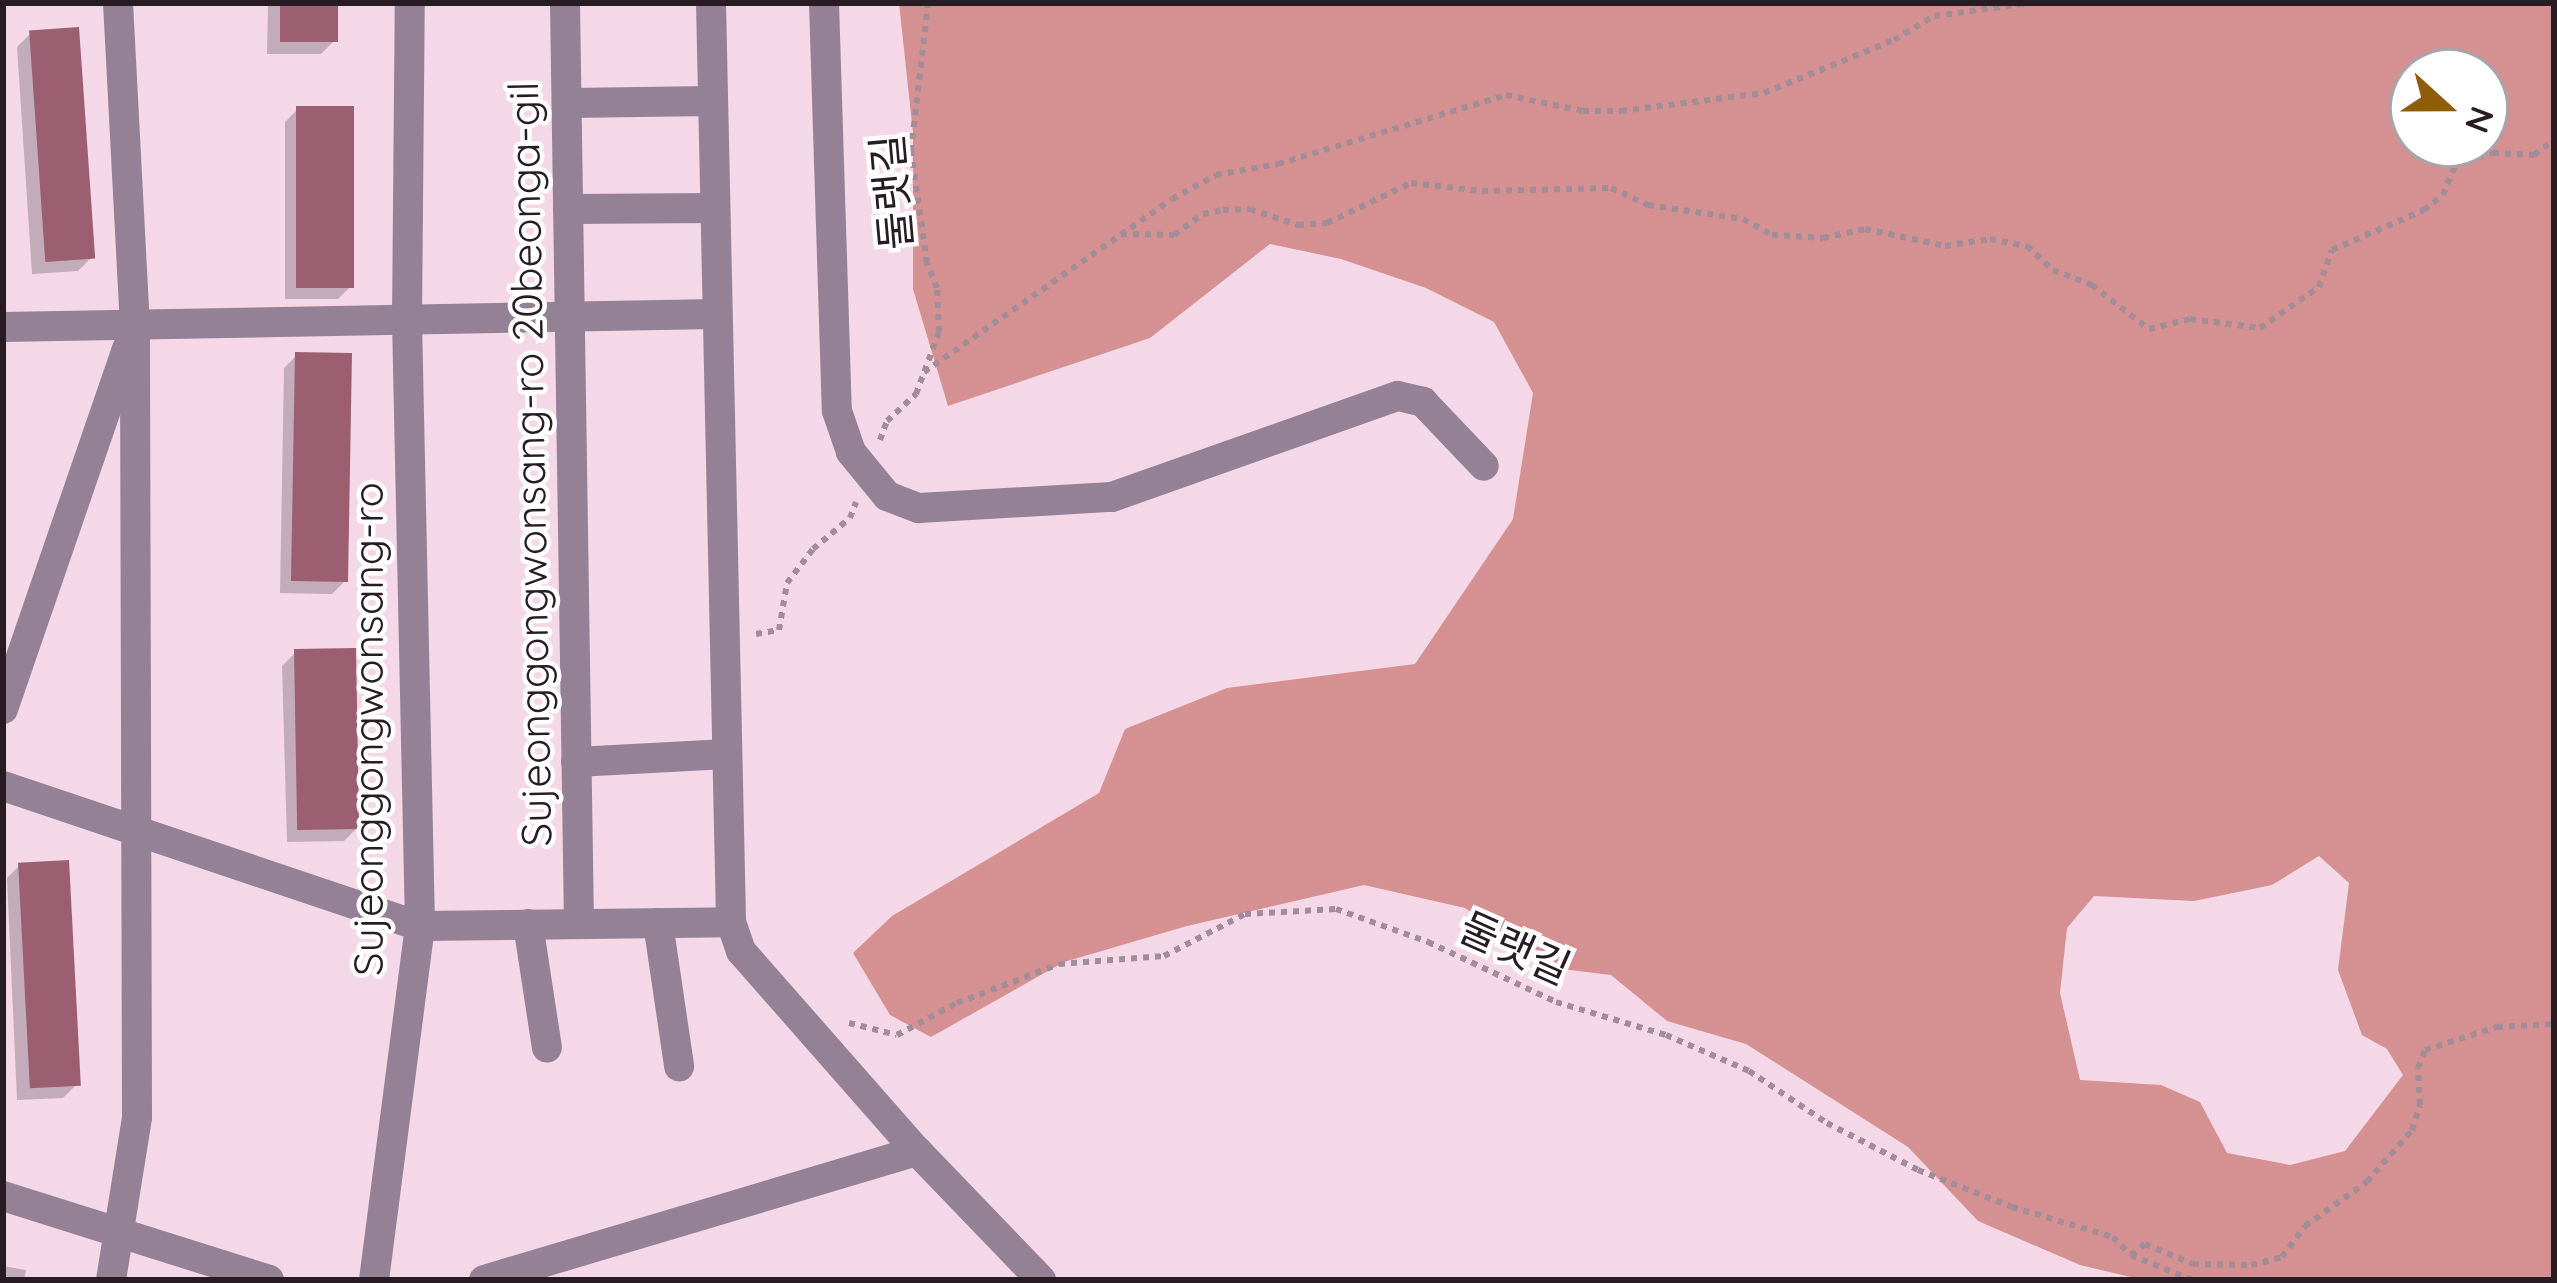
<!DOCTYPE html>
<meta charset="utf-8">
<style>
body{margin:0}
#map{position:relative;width:2557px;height:1283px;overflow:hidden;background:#f4d8e8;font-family:Quicksand,"Noto Sans KR",sans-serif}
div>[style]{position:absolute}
.forest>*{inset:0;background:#d59091}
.shadow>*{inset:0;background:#0003}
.building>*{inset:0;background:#9c5e71;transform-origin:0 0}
.path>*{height:6px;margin-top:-3px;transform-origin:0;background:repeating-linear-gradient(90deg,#a18c98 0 6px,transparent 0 12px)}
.minor>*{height:30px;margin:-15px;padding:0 15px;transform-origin:15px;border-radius:15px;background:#948196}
span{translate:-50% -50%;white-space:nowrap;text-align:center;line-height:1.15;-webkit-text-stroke:9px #fff;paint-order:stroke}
.street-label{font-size:42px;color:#261c22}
.frame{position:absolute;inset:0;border:6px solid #261c22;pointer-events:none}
.north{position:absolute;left:2389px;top:48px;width:120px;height:120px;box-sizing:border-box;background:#fff;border:3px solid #a8a4a7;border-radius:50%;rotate:111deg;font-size:33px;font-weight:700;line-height:48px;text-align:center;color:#261c22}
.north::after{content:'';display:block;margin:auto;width:42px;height:54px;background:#8f5e0a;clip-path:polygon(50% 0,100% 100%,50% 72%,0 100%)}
</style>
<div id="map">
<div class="forest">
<i style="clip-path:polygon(evenodd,899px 3px,2554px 3px,2554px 1280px,2143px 1280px,2080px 1265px,1978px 1221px,1908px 1147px,1746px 1044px,1667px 1021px,1611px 975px,1554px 968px,1465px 908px,1364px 885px,1187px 926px,1064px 962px,931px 1037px,890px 1015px,853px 953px,892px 916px,1099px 793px,1125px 729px,1227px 688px,1415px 664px,1513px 519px,1533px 393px,1494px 322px,1426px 288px,1341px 259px,1270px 244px,1150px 338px,948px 406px,913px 289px,913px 133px,899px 3px,2413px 72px,2485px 72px,2485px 144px,2413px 144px,2413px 72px,899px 3px,2319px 856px,2349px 883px,2338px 970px,2362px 1035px,2387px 1049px,2403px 1075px,2345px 1151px,2290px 1165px,2227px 1153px,2200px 1102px,2161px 1085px,2080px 1080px,2060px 993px,2067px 928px,2094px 896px,2194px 901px,2272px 885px,2319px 856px)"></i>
</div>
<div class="shadow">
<i style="clip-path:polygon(268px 3px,335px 3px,334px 41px,321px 54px,267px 54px)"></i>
<i style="clip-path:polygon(30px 34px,91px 258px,78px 271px,32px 274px,17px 47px)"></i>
<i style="clip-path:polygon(298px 109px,351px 286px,338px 299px,285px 299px,285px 122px)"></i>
<i style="clip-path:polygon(297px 355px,345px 581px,332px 594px,280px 593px,284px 368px)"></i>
<i style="clip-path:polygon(295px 653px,357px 828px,344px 841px,287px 842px,282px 666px)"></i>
<i style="clip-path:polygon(20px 865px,76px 1085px,63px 1098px,17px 1100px,7px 878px)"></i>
<i style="clip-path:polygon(3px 1266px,26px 1270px,24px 1280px,3px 1280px)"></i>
</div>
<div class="building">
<i style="left:280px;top:3px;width:58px;height:39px"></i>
<i style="left:79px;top:27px;width:232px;height:50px;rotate:86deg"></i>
<i style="left:296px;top:106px;width:58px;height:182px"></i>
<i style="left:295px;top:352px;width:57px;height:229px;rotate:1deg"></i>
<i style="left:356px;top:648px;width:181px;height:62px;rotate:89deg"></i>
<i style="left:69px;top:860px;width:226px;height:51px;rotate:87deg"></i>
</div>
<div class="path">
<i style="left:1121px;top:234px;width:53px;rotate:1.1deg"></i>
<i style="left:1174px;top:235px;width:36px;rotate:-36deg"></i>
<i style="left:1203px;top:214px;width:20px;rotate:-11deg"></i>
<i style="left:1223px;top:210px;width:27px;rotate:-2deg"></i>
<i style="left:1250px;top:209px;width:51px;rotate:18.4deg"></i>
<i style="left:1298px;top:225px;width:29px;rotate:-4deg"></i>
<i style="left:1327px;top:223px;width:93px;rotate:-25.5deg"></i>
<i style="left:1411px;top:183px;width:71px;rotate:6.4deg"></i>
<i style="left:1482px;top:191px;width:129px;rotate:-1.3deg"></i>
<i style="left:1611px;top:188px;width:41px;rotate:24.7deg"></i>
<i style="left:1648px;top:205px;width:96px;rotate:8.4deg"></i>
<i style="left:1743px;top:219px;width:33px;rotate:29deg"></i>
<i style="left:1772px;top:235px;width:51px;rotate:3.4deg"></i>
<i style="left:1823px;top:238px;width:43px;rotate:-12.1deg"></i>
<i style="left:1865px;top:229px;width:82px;rotate:12deg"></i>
<i style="left:1945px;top:246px;width:46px;rotate:-8.8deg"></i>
<i style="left:1990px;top:239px;width:38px;rotate:11deg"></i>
<i style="left:2027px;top:246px;width:35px;rotate:43deg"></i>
<i style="left:2053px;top:270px;width:42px;rotate:21deg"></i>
<i style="left:2092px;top:285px;width:72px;rotate:37.7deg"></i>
<i style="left:2149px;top:329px;width:42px;rotate:-13.7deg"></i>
<i style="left:2190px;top:319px;width:71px;rotate:7.3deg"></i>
<i style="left:2260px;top:328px;width:72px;rotate:-34.8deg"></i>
<i style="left:2319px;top:287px;width:39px;rotate:-71deg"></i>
<i style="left:2332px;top:250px;width:100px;rotate:-23.5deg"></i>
<i style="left:2424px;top:210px;width:24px;rotate:-38deg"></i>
<i style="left:2443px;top:195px;width:32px;rotate:-68deg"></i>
<i style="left:2455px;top:165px;width:40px;rotate:-18deg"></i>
<i style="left:2493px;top:153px;width:41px;rotate:2.8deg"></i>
<i style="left:2534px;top:155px;width:25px;rotate:-37deg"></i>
<i style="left:924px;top:372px;width:302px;rotate:-34.9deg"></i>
<i style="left:1172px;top:199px;width:50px;rotate:-28.6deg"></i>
<i style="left:1216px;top:175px;width:63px;rotate:-10.1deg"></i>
<i style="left:1278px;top:164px;width:238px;rotate:-16.8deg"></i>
<i style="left:1506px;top:95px;width:79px;rotate:11.7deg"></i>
<i style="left:1583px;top:111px;width:38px"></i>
<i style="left:1621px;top:111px;width:144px;rotate:-7.2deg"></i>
<i style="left:1764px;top:93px;width:140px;rotate:-22.2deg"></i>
<i style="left:1894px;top:40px;width:47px;rotate:-31deg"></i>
<i style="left:1934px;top:16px;width:97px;rotate:-7.7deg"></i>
<i style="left:880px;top:440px;width:20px;rotate:-70deg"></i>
<i style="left:887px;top:421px;width:40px;rotate:-43deg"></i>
<i style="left:916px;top:394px;width:66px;rotate:-69.6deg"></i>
<i style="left:939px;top:332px;width:44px;rotate:-92.6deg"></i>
<i style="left:937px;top:288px;width:27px;rotate:-112deg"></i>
<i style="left:927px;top:263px;width:113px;rotate:-98.1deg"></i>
<i style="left:911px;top:151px;width:149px;rotate:-83.4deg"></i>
<i style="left:756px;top:634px;width:23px;rotate:-10deg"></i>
<i style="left:779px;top:630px;width:48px;rotate:-80.3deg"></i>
<i style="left:787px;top:583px;width:43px;rotate:-52.6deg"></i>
<i style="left:813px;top:549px;width:48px;rotate:-40deg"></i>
<i style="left:850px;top:518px;width:17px;rotate:-69deg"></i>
<i style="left:849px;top:1023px;width:49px;rotate:14deg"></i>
<i style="left:897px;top:1035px;width:68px;rotate:-28.1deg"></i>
<i style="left:957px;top:1003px;width:109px;rotate:-20.9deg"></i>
<i style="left:1059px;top:964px;width:105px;rotate:-4.4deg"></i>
<i style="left:1164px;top:956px;width:91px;rotate:-27.4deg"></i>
<i style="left:1245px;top:914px;width:91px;rotate:-3.1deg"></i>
<i style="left:1336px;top:909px;width:98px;rotate:19.7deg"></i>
<i style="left:1428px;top:942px;width:141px;rotate:25.1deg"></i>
<i style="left:1556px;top:1002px;width:115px;rotate:16.7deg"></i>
<i style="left:1666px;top:1035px;width:90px;rotate:23.4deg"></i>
<i style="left:1749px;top:1071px;width:94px;rotate:33.7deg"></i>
<i style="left:1827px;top:1123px;width:102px;rotate:27.3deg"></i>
<i style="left:1918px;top:1170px;width:101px;rotate:21.5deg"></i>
<i style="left:2012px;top:1207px;width:105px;rotate:16.5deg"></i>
<i style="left:2113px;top:1237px;width:25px;rotate:45deg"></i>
<i style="left:2131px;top:1255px;width:66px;rotate:22.3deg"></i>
<i style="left:2131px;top:1255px;width:18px;rotate:-38deg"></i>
<i style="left:2145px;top:1244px;width:52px;rotate:22.6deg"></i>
<i style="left:2193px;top:1264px;width:58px;rotate:1deg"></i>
<i style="left:2251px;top:1265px;width:32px;rotate:-14deg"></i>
<i style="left:2282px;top:1257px;width:39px;rotate:-53deg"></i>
<i style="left:2305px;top:1226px;width:76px;rotate:-35.4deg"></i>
<i style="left:2367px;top:1182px;width:69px;rotate:-49.1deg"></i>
<i style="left:2412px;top:1130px;width:26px;rotate:-72deg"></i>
<i style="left:2420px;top:1105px;width:37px;rotate:-93deg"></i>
<i style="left:2418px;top:1068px;width:19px;rotate:-69deg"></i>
<i style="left:2425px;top:1050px;width:76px;rotate:-17.7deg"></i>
<i style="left:2497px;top:1027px;width:57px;rotate:-3deg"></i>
</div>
<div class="minor">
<i style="left:565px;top:3px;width:921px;rotate:89.13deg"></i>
<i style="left:711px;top:3px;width:919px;rotate:88.75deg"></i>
<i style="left:731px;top:922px;width:31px;rotate:71deg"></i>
<i style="left:741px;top:951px;width:266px;rotate:48.7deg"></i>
<i style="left:917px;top:1151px;width:179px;rotate:46.1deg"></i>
<i style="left:824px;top:3px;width:408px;rotate:88.2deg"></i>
<i style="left:837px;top:411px;width:43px;rotate:71.1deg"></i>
<i style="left:851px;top:452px;width:57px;rotate:50.7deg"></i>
<i style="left:887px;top:496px;width:34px;rotate:21deg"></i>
<i style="left:919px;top:508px;width:193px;rotate:-3.3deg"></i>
<i style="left:1112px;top:497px;width:303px;rotate:-19.5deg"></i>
<i style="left:1398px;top:396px;width:26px;rotate:13deg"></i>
<i style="left:1423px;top:402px;width:88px;rotate:46.4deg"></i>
<i style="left:567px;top:103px;width:146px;rotate:-0.8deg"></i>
<i style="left:568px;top:209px;width:147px;rotate:-0.4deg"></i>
<i style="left:3px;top:327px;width:714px;rotate:-1.04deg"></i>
<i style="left:3px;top:709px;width:381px;rotate:-71deg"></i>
<i style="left:576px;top:762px;width:151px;rotate:-3deg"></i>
<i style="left:3px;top:786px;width:440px;rotate:18.6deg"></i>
<i style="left:420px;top:926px;width:311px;rotate:-0.7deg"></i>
<i style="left:658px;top:923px;width:145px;rotate:81.6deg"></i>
<i style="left:528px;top:924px;width:125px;rotate:81.3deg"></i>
<i style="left:3px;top:1196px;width:279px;rotate:17.5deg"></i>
<i style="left:111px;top:1280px;width:165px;rotate:-80.9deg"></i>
<i style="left:137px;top:1117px;width:790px;rotate:-90.15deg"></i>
<i style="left:135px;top:327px;width:324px;rotate:-93deg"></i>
<i style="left:374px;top:1280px;width:357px;rotate:-82.6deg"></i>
<i style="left:420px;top:926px;width:606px;rotate:-91.23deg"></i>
<i style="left:407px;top:320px;width:317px;rotate:-89.5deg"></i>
<i style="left:484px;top:1280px;width:452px;rotate:-16.6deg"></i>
</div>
<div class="street-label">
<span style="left:892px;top:192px;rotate:-95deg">둘랫길</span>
<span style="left:530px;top:464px;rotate:-91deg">Sujeonggongwonsang-ro 20beonga-gil</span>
<span style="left:368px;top:729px;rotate:-90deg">Sujeonggongwonsang-ro</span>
<span style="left:1515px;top:948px;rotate:24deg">둘랫길</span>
</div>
<div class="frame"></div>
<div class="north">N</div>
</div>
